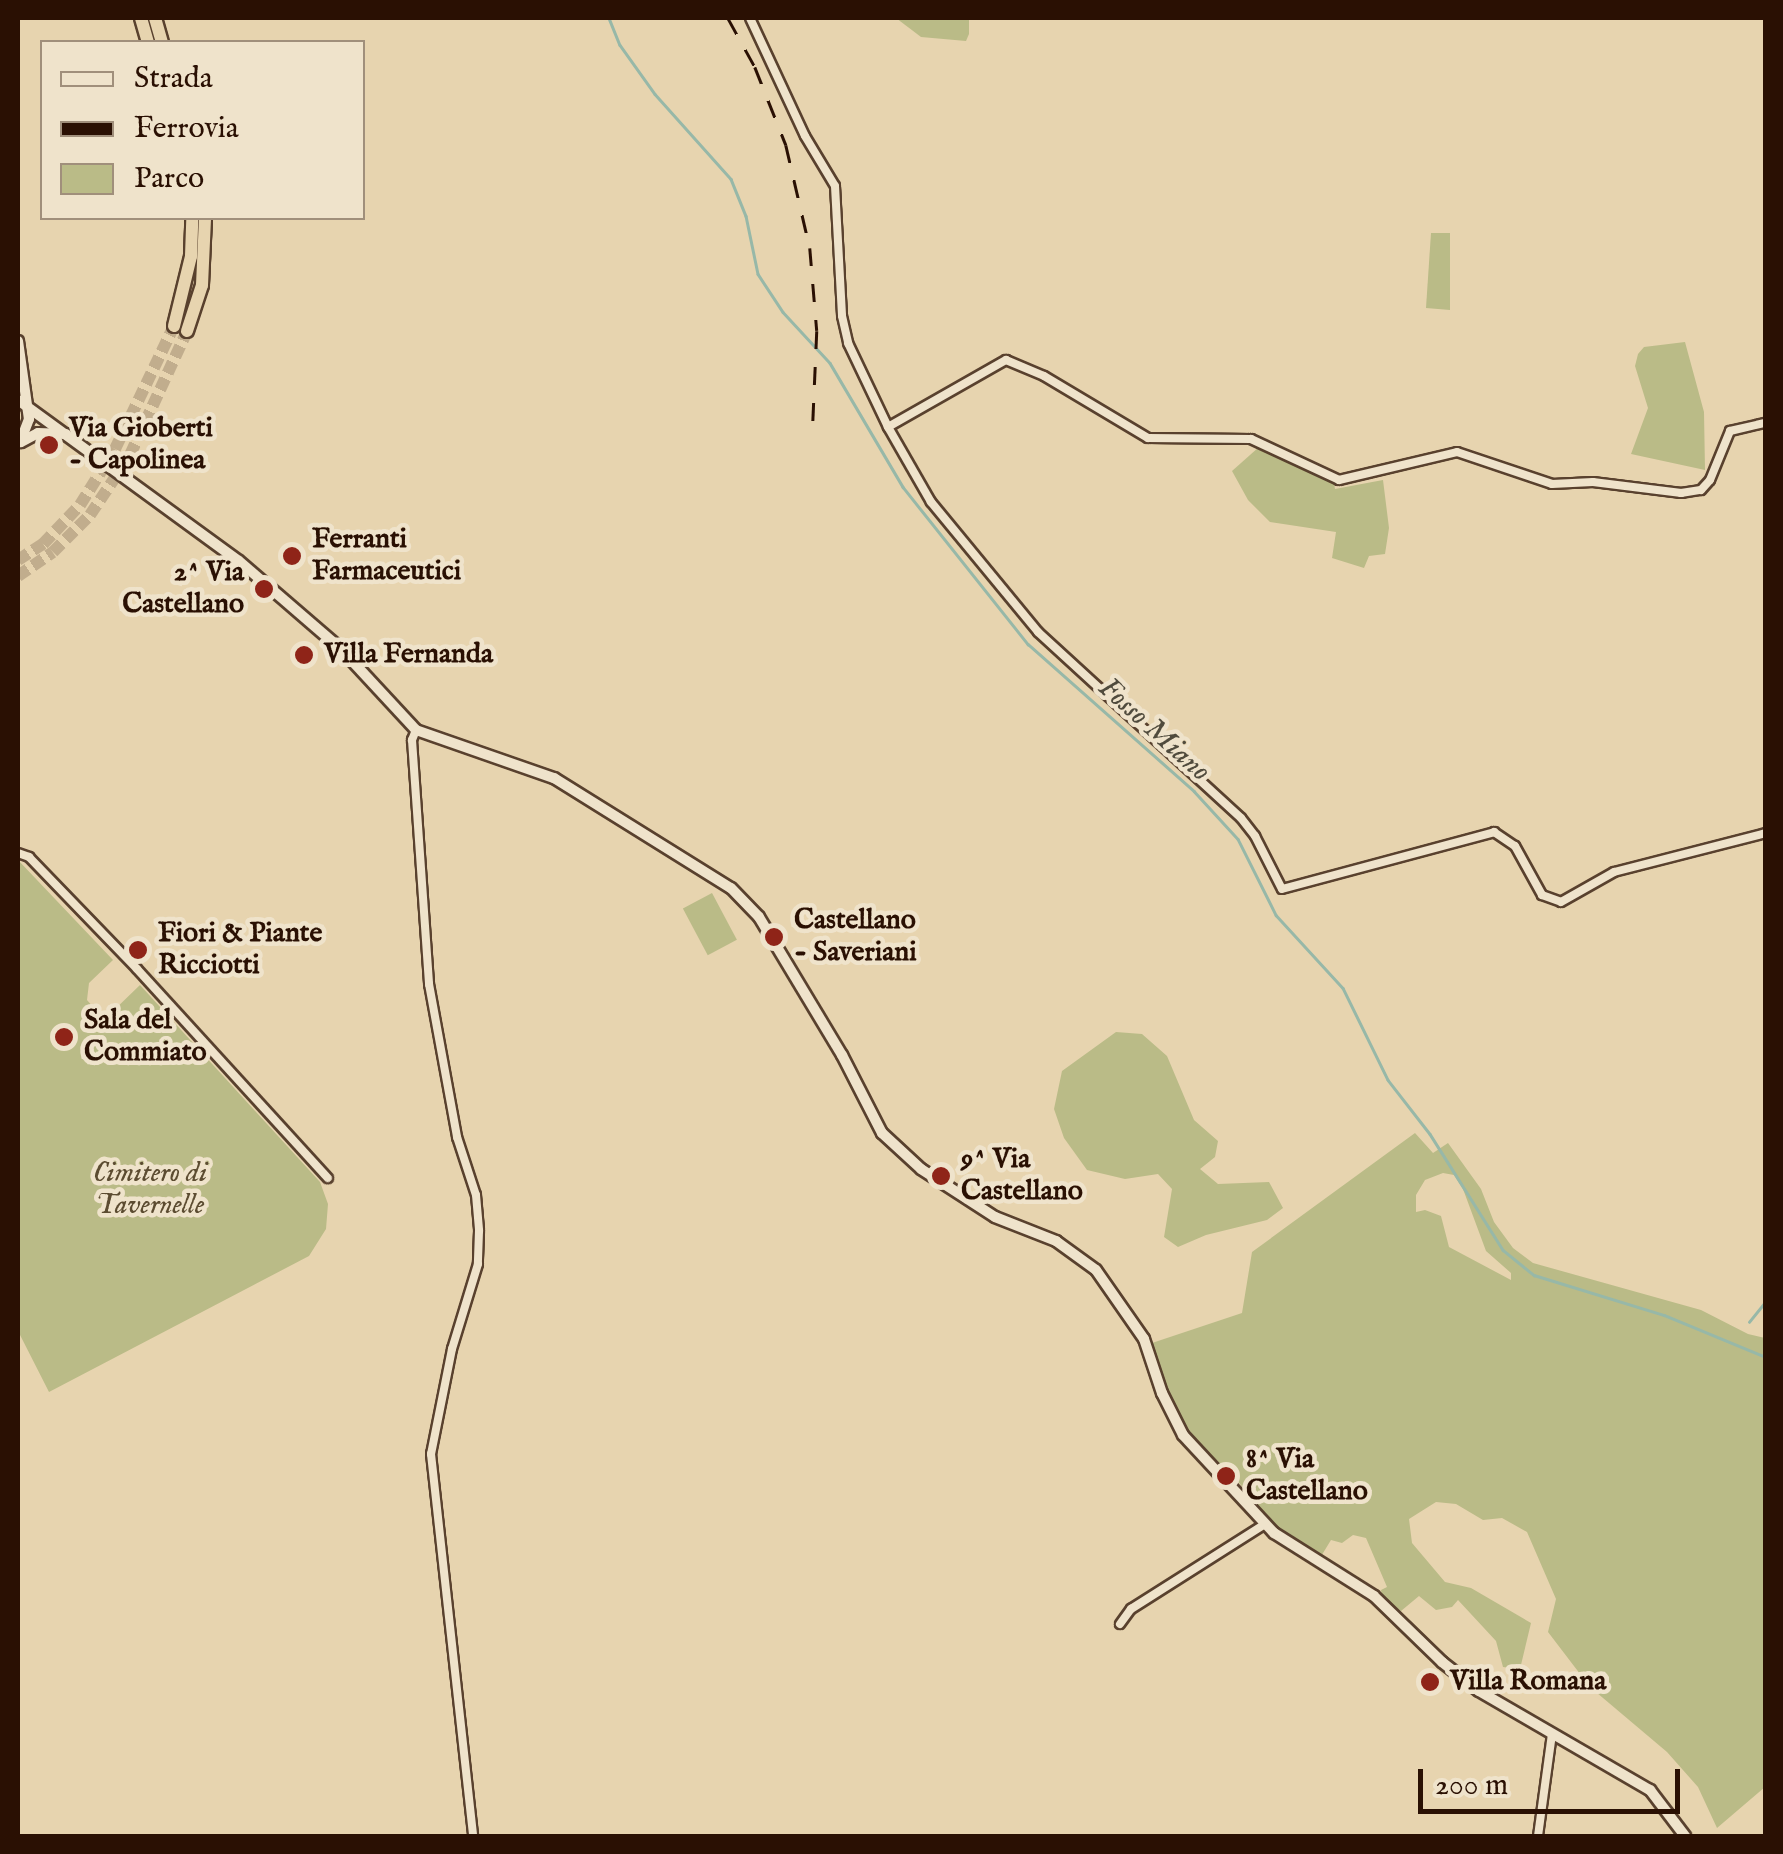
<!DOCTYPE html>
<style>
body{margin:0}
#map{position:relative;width:1783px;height:1854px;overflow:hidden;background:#e7d4af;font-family:"IM FELL English",serif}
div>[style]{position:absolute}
.green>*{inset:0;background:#babb87;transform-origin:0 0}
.stream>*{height:2.5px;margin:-1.25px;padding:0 1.25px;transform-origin:1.25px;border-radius:1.25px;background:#97b8a8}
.highway-tunnel>*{height:12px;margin-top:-6px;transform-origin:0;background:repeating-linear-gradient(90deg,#c1ad8d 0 12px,transparent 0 18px)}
.roads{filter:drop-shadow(2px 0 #59412e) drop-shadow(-2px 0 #59412e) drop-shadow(0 2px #59412e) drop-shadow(0 -2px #59412e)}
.street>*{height:8px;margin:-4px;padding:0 4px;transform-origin:4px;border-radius:4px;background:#efe3cb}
.secondary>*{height:10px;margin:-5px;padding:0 5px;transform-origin:5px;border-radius:5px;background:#efe3cb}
.highway>*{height:12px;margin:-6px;padding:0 6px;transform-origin:6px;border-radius:6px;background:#e7d4af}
.rail>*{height:2.5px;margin-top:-1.25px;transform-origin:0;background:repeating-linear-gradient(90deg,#2a1003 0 18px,transparent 0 36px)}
.dots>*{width:28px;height:28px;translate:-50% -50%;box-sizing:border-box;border:5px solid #efe3cb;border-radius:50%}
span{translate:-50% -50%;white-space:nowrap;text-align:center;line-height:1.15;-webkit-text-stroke:9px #efe3cb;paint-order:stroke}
.poi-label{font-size:28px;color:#2a1003;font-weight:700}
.left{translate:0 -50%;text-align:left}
.right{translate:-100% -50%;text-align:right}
.park-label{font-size:28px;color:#5c4c31;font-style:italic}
.water-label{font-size:30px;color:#504b3d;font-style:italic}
.frame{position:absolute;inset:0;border:20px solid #2a1003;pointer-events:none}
.legend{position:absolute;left:40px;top:40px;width:325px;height:180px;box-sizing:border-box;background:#efe3cb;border:2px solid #a08f7b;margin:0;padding:12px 18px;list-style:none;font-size:30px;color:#2a1003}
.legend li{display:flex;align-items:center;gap:20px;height:50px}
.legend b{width:50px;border:2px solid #a08f7b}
.scale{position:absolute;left:1418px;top:1769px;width:262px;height:45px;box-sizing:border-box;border:5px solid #2a1003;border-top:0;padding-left:12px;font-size:30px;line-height:35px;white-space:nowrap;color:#2a1003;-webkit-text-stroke:8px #efe3cb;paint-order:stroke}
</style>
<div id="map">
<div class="green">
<i style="clip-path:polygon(896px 18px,969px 18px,969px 34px,966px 41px,921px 37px)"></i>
<i style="clip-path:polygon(1431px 233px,1450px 233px,1450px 310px,1426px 308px)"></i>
<i style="clip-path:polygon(1685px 342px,1704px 412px,1705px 470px,1631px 454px,1648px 408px,1635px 366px,1638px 354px,1644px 347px)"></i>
<i style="clip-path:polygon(1259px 447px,1334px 483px,1335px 489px,1383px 480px,1389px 528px,1385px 554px,1369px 556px,1364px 568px,1332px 558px,1336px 532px,1270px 522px,1248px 500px,1232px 471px)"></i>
<i style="clip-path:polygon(18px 860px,113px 960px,89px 983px,87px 1000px,100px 1015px,110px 1014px,140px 985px,320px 1182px,328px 1204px,326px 1229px,309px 1256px,49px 1392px,18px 1331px)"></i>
<i style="left:712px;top:893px;width:53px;height:33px;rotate:62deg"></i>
<i style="clip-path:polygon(1116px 1032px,1142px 1034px,1167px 1056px,1194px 1120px,1218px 1141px,1215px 1157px,1200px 1169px,1218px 1184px,1269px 1182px,1283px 1208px,1267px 1220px,1206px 1235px,1178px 1247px,1164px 1237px,1172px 1189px,1158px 1174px,1125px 1179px,1087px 1170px,1064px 1138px,1054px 1109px,1062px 1071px)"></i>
<i style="clip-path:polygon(evenodd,1415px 1133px,1433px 1153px,1448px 1143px,1481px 1189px,1494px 1222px,1513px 1248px,1533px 1263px,1701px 1310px,1748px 1334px,1765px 1338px,1765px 1787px,1717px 1828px,1698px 1787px,1667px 1752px,1590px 1687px,1548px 1632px,1556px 1599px,1527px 1532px,1502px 1518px,1483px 1520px,1456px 1504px,1436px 1502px,1409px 1519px,1412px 1543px,1445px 1582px,1471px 1588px,1531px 1623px,1520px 1669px,1503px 1667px,1496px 1641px,1458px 1600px,1452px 1607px,1436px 1610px,1419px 1596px,1401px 1611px,1382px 1597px,1381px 1590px,1387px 1587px,1366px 1538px,1353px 1535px,1342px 1543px,1331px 1540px,1320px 1558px,1274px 1528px,1230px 1471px,1207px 1455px,1176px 1415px,1152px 1343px,1242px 1313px,1252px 1252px,1415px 1133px,1443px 1173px,1454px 1175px,1463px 1189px,1486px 1251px,1511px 1273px,1511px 1280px,1449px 1247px,1441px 1216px,1425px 1210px,1416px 1212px,1416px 1195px,1425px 1180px,1443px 1173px)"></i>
</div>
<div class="stream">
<i style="left:609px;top:18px;width:29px;rotate:68deg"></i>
<i style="left:620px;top:45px;width:60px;rotate:54.5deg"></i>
<i style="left:655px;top:94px;width:114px;rotate:48.2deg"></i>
<i style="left:731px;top:179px;width:40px;rotate:68deg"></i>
<i style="left:746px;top:216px;width:59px;rotate:78.3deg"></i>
<i style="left:758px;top:274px;width:45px;rotate:56.7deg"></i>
<i style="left:783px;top:312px;width:69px;rotate:47.3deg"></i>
<i style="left:830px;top:363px;width:144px;rotate:59.5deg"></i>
<i style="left:903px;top:487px;width:201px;rotate:51.5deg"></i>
<i style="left:1028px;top:644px;width:222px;rotate:41.5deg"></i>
<i style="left:1194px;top:791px;width:65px;rotate:47.5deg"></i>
<i style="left:1238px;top:839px;width:85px;rotate:63.4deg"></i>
<i style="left:1276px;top:915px;width:99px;rotate:47.5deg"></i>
<i style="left:1343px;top:988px;width:102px;rotate:63.9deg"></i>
<i style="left:1388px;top:1080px;width:68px;rotate:52.1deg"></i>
<i style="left:1430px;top:1134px;width:137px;rotate:57.8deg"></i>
<i style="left:1503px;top:1250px;width:40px;rotate:39deg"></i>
<i style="left:1534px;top:1275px;width:136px;rotate:17.1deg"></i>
<i style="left:1664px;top:1315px;width:110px;rotate:22.4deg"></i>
<i style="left:1749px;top:1322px;width:27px;rotate:-51deg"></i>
</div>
<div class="highway-tunnel">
<i style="left:18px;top:560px;width:30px;rotate:-33deg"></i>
<i style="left:43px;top:544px;width:54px;rotate:-46.5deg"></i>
<i style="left:80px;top:505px;width:66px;rotate:-58deg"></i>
<i style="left:115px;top:449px;width:136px;rotate:-64.4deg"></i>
<i style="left:18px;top:576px;width:42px;rotate:-34.4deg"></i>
<i style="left:53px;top:552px;width:52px;rotate:-45deg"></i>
<i style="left:90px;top:515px;width:72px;rotate:-56.3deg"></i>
<i style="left:130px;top:455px;width:136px;rotate:-65.3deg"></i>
</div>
<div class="roads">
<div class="street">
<i style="left:750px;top:18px;width:130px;rotate:65deg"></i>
<i style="left:805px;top:136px;width:58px;rotate:59deg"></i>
<i style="left:835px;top:186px;width:130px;rotate:86.9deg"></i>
<i style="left:842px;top:316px;width:28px;rotate:77deg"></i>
<i style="left:848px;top:343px;width:93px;rotate:64.5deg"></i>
<i style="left:888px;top:427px;width:136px;rotate:-29.6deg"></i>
<i style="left:1006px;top:360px;width:41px;rotate:22.8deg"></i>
<i style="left:1044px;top:376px;width:121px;rotate:30.8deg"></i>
<i style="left:1148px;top:438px;width:103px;rotate:0.6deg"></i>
<i style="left:1251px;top:439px;width:97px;rotate:25deg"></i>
<i style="left:1339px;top:480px;width:121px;rotate:-13.3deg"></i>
<i style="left:1457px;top:452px;width:100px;rotate:18.6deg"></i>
<i style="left:1552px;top:484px;width:41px;rotate:-2.8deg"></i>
<i style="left:1593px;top:482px;width:89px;rotate:7.1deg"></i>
<i style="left:1681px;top:493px;width:20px;rotate:-9deg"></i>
<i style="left:1701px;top:490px;width:13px;rotate:-48deg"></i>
<i style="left:1710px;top:480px;width:53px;rotate:-67.8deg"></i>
<i style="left:1730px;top:431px;width:37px;rotate:-13deg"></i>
<i style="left:888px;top:427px;width:86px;rotate:60.2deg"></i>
<i style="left:931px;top:502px;width:168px;rotate:50.5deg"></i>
<i style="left:1038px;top:632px;width:275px;rotate:42.5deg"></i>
<i style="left:1241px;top:818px;width:23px;rotate:52deg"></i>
<i style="left:1255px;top:836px;width:59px;rotate:63deg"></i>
<i style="left:1282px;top:889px;width:220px;rotate:-15deg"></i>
<i style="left:1494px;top:832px;width:25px;rotate:34deg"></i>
<i style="left:1515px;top:846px;width:56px;rotate:61.1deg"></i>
<i style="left:1542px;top:895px;width:20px;rotate:20deg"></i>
<i style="left:1561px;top:902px;width:61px;rotate:-29.5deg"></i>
<i style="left:1614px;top:872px;width:157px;rotate:-14.4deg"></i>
<i style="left:416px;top:730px;width:11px;rotate:112deg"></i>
<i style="left:412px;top:740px;width:245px;rotate:86deg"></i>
<i style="left:429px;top:984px;width:156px;rotate:79.6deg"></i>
<i style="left:457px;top:1137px;width:61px;rotate:71.9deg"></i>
<i style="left:476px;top:1195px;width:36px;rotate:85deg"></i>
<i style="left:479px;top:1231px;width:33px;rotate:92deg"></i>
<i style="left:478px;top:1264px;width:89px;rotate:107deg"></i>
<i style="left:452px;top:1349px;width:107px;rotate:101.3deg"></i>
<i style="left:431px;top:1454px;width:384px;rotate:83.7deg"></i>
<i style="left:18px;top:853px;width:12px;rotate:20deg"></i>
<i style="left:29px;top:857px;width:156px;rotate:46deg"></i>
<i style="left:137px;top:969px;width:283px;rotate:47.6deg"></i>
<i style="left:1120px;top:1624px;width:19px;rotate:-54deg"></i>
<i style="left:1131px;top:1609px;width:159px;rotate:-32.4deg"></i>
<i style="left:1538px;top:1836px;width:103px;rotate:-82.2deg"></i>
</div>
<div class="secondary">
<i style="left:18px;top:341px;width:79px;rotate:82deg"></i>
<i style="left:29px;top:419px;width:25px;rotate:111deg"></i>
<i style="left:18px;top:400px;width:273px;rotate:36.1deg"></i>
<i style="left:239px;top:561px;width:136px;rotate:40.8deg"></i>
<i style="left:342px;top:650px;width:109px;rotate:47.2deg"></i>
<i style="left:416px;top:730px;width:146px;rotate:19.2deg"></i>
<i style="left:554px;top:778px;width:208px;rotate:31.9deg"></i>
<i style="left:731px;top:888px;width:40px;rotate:46deg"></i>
<i style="left:759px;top:917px;width:161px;rotate:59deg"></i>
<i style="left:842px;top:1055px;width:88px;rotate:62.9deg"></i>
<i style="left:882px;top:1133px;width:53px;rotate:42.7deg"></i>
<i style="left:921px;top:1169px;width:88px;rotate:33deg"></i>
<i style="left:995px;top:1217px;width:66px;rotate:21.5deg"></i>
<i style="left:1056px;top:1241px;width:49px;rotate:35.9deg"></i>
<i style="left:1096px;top:1270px;width:84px;rotate:55.2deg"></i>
<i style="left:1144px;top:1339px;width:57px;rotate:71.6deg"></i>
<i style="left:1162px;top:1393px;width:47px;rotate:63.4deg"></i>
<i style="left:1183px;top:1435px;width:134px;rotate:47.1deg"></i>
<i style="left:1274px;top:1533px;width:118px;rotate:32.2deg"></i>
<i style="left:1374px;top:1596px;width:95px;rotate:44.1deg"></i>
<i style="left:1442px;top:1662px;width:47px;rotate:38.1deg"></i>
<i style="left:1479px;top:1691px;width:198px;rotate:30.1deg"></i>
<i style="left:1650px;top:1790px;width:58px;rotate:52.7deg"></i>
<i style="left:21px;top:442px;width:19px;rotate:-28deg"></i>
<i style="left:38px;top:433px;width:28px;rotate:2deg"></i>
</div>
<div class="highway">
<i style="left:141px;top:18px;width:25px;rotate:74deg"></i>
<i style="left:155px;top:18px;width:25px;rotate:74deg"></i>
<i style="left:174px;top:326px;width:72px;rotate:-76.3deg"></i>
<i style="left:191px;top:256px;width:38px;rotate:-88deg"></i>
<i style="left:187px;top:331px;width:48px;rotate:-71.9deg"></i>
<i style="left:202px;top:285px;width:67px;rotate:-87.4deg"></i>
</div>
</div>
<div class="rail">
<i style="left:728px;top:18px;width:56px;rotate:61.1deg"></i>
<i style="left:755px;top:67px;width:84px;rotate:68.3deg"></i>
<i style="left:786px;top:145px;width:106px;rotate:76.9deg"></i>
<i style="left:810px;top:248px;width:83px;rotate:85.2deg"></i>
<i style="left:817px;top:331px;width:91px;rotate:92.5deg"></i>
</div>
<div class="dots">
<i style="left:49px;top:445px;background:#8f2418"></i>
<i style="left:292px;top:556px;background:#8f2418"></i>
<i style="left:264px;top:589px;background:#8f2418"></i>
<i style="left:304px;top:655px;background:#8f2418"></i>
<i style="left:774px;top:937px;background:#8f2418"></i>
<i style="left:138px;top:950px;background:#8f2418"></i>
<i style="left:64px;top:1037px;background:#8f2418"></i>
<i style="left:941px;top:1176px;background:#8f2418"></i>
<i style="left:1226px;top:1476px;background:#8f2418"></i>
<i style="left:1430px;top:1682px;background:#8f2418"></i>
</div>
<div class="poi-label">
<span class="left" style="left:69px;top:445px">Via Gioberti<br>- Capolinea</span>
<span class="left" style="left:312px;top:556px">Ferranti<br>Farmaceutici</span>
<span class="right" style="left:244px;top:589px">2^ Via<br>Castellano</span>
<span class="left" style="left:324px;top:655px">Villa Fernanda</span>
<span class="left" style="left:794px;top:937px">Castellano<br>- Saveriani</span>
<span class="left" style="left:158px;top:950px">Fiori &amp; Piante<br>Ricciotti</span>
<span class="left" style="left:84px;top:1037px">Sala del<br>Commiato</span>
<span class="left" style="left:961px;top:1176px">9^ Via<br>Castellano</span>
<span class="left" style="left:1246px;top:1476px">8^ Via<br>Castellano</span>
<span class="left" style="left:1450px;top:1682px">Villa Romana</span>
</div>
<div class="park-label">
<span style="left:150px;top:1190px">Cimitero di<br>Tavernelle</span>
</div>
<div class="water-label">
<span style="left:1154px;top:730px;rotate:42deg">Fosso Miano</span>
</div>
<div class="frame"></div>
<ul class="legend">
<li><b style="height:12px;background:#efe3cb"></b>Strada</li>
<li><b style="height:12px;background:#2a1003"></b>Ferrovia</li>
<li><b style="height:28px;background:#babb87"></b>Parco</li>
</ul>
<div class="scale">200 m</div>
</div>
